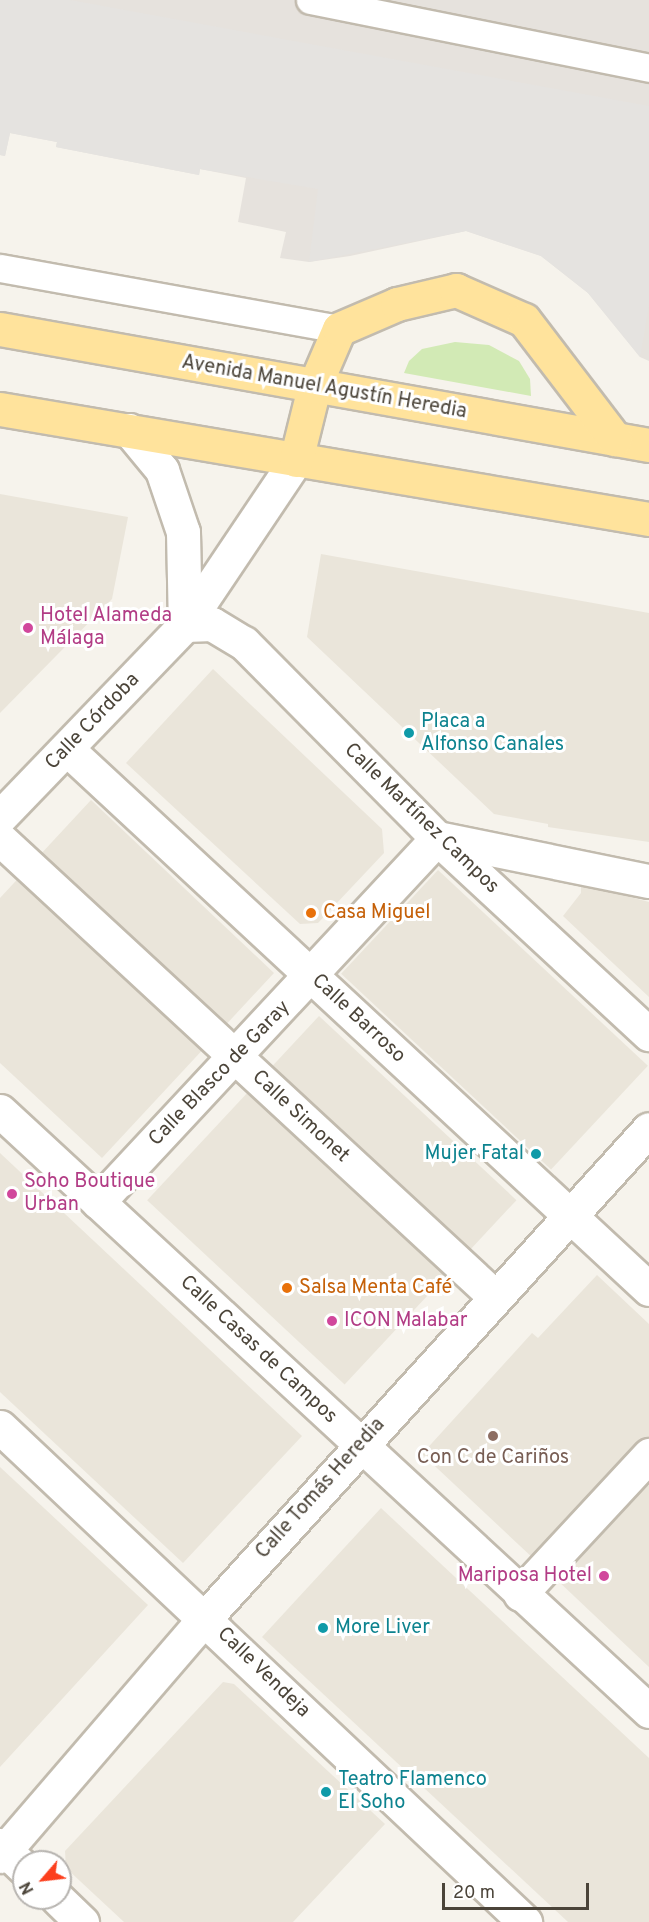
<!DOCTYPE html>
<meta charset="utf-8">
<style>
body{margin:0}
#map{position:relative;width:649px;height:1922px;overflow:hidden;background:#f6f3ec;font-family:Overpass,sans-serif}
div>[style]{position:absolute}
.residential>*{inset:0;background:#eae5da;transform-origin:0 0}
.industrial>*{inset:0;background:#e6e2dd}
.green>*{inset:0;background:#d2eab5}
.parking>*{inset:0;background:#e5e3e0}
.roads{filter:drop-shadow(2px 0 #c2bbae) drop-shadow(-2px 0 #c2bbae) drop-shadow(0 2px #c2bbae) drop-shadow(0 -2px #c2bbae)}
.service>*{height:27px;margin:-13.5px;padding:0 13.5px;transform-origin:13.5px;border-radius:13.5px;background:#fff}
.pedestrian>*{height:33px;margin:-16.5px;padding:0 16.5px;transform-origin:16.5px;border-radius:16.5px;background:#fff}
.minor>*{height:33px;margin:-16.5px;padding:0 16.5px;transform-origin:16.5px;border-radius:16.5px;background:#fff}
.tertiary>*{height:33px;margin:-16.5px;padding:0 16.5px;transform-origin:16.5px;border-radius:16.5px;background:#fff}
.primary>*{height:33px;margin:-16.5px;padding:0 16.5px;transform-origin:16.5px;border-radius:16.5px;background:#ffe39c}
.dots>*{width:16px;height:16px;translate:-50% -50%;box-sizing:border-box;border:3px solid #fff;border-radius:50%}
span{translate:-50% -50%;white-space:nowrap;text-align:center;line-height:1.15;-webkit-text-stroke:6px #fff;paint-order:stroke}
.street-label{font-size:20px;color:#4b4439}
.hotel-label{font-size:20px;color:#b23c85}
.left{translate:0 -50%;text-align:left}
.right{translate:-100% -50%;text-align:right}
.culture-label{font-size:20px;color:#0d838f}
.food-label{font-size:20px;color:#c56008}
.education-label{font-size:20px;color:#785e54}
.north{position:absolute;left:12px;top:1850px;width:60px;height:60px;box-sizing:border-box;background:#fff;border:2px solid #b7b4b0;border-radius:50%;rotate:242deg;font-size:16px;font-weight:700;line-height:24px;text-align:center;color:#4b4439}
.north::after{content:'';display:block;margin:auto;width:21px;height:27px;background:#fc3f1d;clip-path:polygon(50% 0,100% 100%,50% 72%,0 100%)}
.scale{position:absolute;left:442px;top:1883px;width:147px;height:27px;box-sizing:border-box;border:3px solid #4b4439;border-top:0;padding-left:8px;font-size:18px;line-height:21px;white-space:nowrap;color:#4b4439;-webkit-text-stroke:4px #fff;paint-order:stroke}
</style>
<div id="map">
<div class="residential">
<i style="clip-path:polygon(0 494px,128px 517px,112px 599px,0 713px)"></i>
<i style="clip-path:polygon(321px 554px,649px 613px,649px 842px,548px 827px,548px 824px,494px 814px,307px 637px)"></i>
<i style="clip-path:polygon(213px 669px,382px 829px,384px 853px,318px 923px,300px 924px,126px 763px)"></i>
<i style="clip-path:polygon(91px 800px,274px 973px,102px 1158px,0 1063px,0 898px)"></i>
<i style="left:438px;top:870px;width:287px;height:142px;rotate:43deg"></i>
<i style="clip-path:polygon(581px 884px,649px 902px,649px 997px,563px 916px,581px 893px)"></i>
<i style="left:319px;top:1016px;width:270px;height:252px;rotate:43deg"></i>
<i style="clip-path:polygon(0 1153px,302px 1436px,183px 1563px,0 1392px)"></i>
<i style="clip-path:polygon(597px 1275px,649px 1324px,649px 1436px,534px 1559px,422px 1454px,532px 1333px,538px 1338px)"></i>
<i style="clip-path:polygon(0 1467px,148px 1605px,0 1767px)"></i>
<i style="clip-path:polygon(645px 1482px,649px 1486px,649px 1667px,556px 1579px)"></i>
<i style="clip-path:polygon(381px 1508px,649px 1758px,649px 1922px,568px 1922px,262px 1637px)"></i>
<i style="clip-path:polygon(223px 1682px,234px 1684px,385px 1824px,293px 1922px,124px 1922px,66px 1868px,65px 1851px)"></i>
</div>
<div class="industrial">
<i style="clip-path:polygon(0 0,649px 0,649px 361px,640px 357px,588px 293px,541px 256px,466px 231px,350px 256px,309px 262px,280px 258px,286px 232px,238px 222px,246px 178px,200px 169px,199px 175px,56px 147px,57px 142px,10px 133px,5px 156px,0 155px)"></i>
</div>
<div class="green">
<i style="clip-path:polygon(455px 342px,489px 345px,519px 361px,530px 379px,531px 396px,404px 373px,409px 361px,422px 349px)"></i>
</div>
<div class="parking">
<i style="clip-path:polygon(0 0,70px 0,649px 106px,649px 305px,640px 357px,588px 293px,541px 256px,466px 231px,309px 262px,318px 189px,200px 169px,199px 175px,56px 147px,57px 142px,10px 133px,5px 156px,0 155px)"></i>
</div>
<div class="roads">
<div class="service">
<i style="left:310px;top:0;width:346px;rotate:11.3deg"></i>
<i style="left:0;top:268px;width:344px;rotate:10.2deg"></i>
</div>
<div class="pedestrian">
<i style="left:0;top:839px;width:673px;rotate:42.77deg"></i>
<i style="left:0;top:1111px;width:884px;rotate:42.75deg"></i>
<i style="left:520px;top:1594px;width:190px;rotate:-47.1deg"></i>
<i style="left:0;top:1856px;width:314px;rotate:-49.3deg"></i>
<i style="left:205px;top:1618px;width:660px;rotate:-47.76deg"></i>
</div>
<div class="minor">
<i style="left:129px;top:430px;width:52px;rotate:50.5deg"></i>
<i style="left:162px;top:470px;width:65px;rotate:71.3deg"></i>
<i style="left:183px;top:532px;width:93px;rotate:88.8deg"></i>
<i style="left:185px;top:625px;width:27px;rotate:-2deg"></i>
<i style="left:212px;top:624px;width:37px;rotate:31deg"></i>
<i style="left:244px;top:643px;width:274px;rotate:45.3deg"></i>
<i style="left:437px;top:838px;width:289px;rotate:42.8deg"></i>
<i style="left:67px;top:749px;width:794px;rotate:42.86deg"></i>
<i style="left:437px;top:838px;width:216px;rotate:11.5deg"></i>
<i style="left:98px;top:1202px;width:497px;rotate:-47deg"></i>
<i style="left:0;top:1427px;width:722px;rotate:43.32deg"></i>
<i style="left:0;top:1845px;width:33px;rotate:44deg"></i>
<i style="left:57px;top:1898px;width:35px;rotate:44deg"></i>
</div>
<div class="tertiary">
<i style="left:0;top:817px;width:267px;rotate:-46.1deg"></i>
<i style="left:185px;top:625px;width:199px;rotate:-56.1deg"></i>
</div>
<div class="primary">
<i style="left:0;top:329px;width:659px;rotate:10.13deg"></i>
<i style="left:0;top:409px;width:658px;rotate:9.62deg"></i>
<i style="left:296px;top:460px;width:75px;rotate:-76.1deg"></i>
<i style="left:314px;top:387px;width:63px;rotate:-66.7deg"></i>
<i style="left:339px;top:329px;width:63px;rotate:-23.3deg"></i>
<i style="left:397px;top:304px;width:61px;rotate:-13.3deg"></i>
<i style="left:456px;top:290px;width:74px;rotate:23.8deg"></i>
<i style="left:524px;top:320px;width:150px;rotate:52.6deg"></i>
</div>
</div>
<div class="dots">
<i style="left:28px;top:628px;background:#d1479c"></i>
<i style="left:409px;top:733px;background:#0f9aa8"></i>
<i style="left:311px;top:913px;background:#e8710a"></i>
<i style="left:536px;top:1154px;background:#0f9aa8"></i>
<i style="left:12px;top:1194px;background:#d1479c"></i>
<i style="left:287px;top:1288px;background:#e8710a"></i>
<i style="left:332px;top:1321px;background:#d1479c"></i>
<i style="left:493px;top:1436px;background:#8d6e63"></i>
<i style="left:604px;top:1576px;background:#d1479c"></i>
<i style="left:323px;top:1628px;background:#0f9aa8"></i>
<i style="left:326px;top:1792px;background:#0f9aa8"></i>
</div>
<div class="street-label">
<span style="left:324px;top:388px;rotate:10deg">Avenida Manuel Agustín Heredia</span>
<span style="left:93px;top:722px;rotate:-46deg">Calle Córdoba</span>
<span style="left:421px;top:819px;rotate:44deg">Calle Martínez Campos</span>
<span style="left:358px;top:1019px;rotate:43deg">Calle Barroso</span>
<span style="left:220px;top:1074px;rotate:-46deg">Calle Blasco de Garay</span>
<span style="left:300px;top:1117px;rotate:43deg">Calle Simonet</span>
<span style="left:258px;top:1350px;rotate:43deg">Calle Casas de Campos</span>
<span style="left:321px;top:1489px;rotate:-48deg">Calle Tomás Heredia</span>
<span style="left:263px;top:1673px;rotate:44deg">Calle Vendeja</span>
</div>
<div class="hotel-label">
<span class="left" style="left:40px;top:628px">Hotel Alameda<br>Málaga</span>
<span class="left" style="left:24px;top:1194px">Soho Boutique<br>Urban</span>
<span class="left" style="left:344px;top:1321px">ICON Malabar</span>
<span class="right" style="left:592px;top:1576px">Mariposa Hotel</span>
</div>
<div class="culture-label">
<span class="left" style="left:421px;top:734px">Placa a<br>Alfonso Canales</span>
<span class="right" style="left:524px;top:1154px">Mujer Fatal</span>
<span class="left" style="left:335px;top:1628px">More Liver</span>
<span class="left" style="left:338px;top:1792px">Teatro Flamenco<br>El Soho</span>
</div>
<div class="food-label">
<span class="left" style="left:323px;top:913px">Casa Miguel</span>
<span class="left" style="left:299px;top:1288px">Salsa Menta Café</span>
</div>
<div class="education-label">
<span style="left:493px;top:1458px">Con C de Cariños</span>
</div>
<div class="north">N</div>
<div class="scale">20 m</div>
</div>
